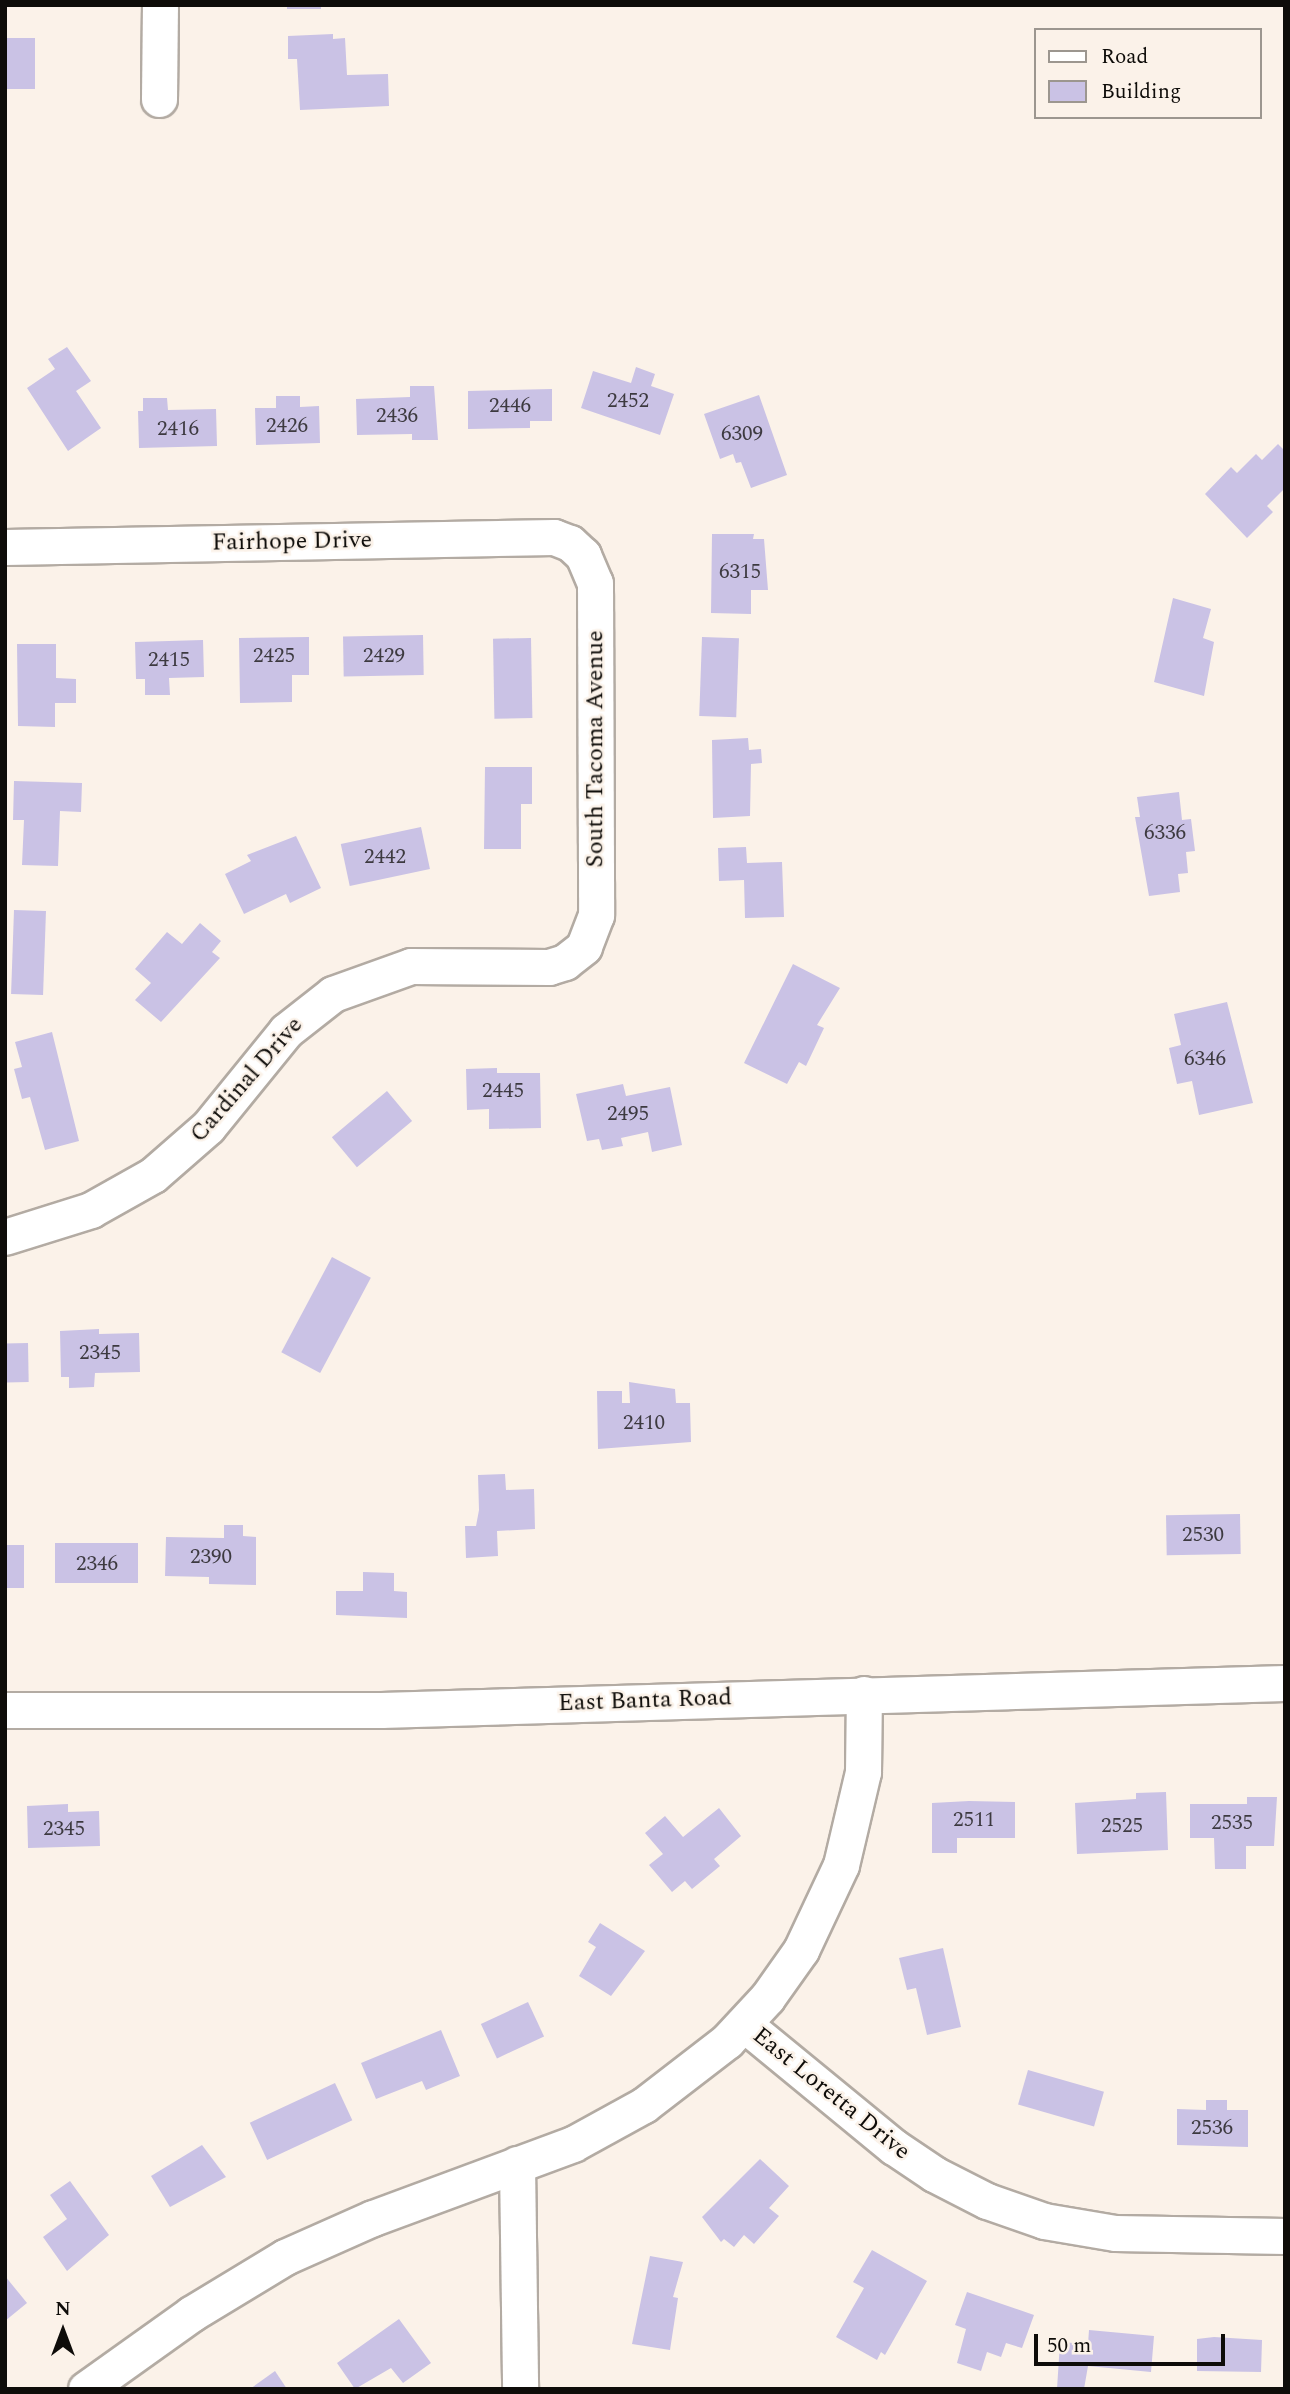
<!DOCTYPE html>
<style>
body{margin:0}
#map{position:relative;width:1290px;height:2394px;overflow:hidden;background:#fbf2e9;font-family:Spectral,serif}
div>[style]{position:absolute}
.building>*{inset:0;background:#cac2e5;transform-origin:0 0}
.roads{filter:drop-shadow(2px 0 #b3aba3) drop-shadow(-2px 0 #b3aba3) drop-shadow(0 2px #b3aba3) drop-shadow(0 -2px #b3aba3)}
.minor>*{height:35px;margin:-17.5px;padding:0 17.5px;transform-origin:17.5px;border-radius:17.5px;background:#fff}
span{translate:-50% -50%;white-space:nowrap;text-align:center;line-height:1.15;-webkit-text-stroke:5px #fbf2e9;paint-order:stroke}
.number-label{font-size:21px;color:#3d3a40}
.number-label span{-webkit-text-stroke-width:0}
.street-label{font-size:24px;color:#0e0c09}
.frame{position:absolute;inset:0;border:7px solid #0e0c09;pointer-events:none}
.legend{position:absolute;left:1034px;top:28px;width:228px;height:91px;box-sizing:border-box;background:#fbf2e9;border:2px solid #9c968f;margin:0;padding:9px 12px;list-style:none;font-size:21px;color:#0e0c09}
.legend li{display:flex;align-items:center;gap:14px;height:35px}
.legend b{width:35px;border:2px solid #9c968f}
.north{position:absolute;left:28px;top:2296px;width:70px;height:70px;-webkit-text-stroke:5px #fbf2e9;paint-order:stroke;rotate:0deg;font-size:19px;font-weight:700;line-height:28px;text-align:center;color:#0e0c09}
.north::after{content:'';display:block;margin:auto;width:24px;height:32px;background:#0e0c09;clip-path:polygon(50% 0,100% 100%,50% 72%,0 100%)}
.scale{position:absolute;left:1034px;top:2334px;width:191px;height:32px;box-sizing:border-box;border:4px solid #0e0c09;border-top:0;padding-left:9px;font-size:21px;line-height:24px;white-space:nowrap;color:#0e0c09;-webkit-text-stroke:5px #fbf2e9;paint-order:stroke}
</style>
<div id="map">
<div class="building">
<i style="left:287px;top:5px;width:34px;height:4px"></i>
<i style="clip-path:polygon(333px 34px,333px 39px,345px 38px,347px 75px,388px 74px,389px 106px,300px 110px,297px 59px,288px 59px,288px 36px)"></i>
<i style="left:5px;top:38px;width:30px;height:51px"></i>
<i style="clip-path:polygon(67px 347px,91px 381px,76px 391px,101px 428px,68px 451px,27px 388px,55px 369px,48px 359px)"></i>
<i style="clip-path:polygon(636px 367px,655px 374px,651px 386px,674px 394px,660px 435px,581px 408px,593px 371px,631px 383px)"></i>
<i style="clip-path:polygon(410px 386px,434px 386px,438px 440px,412px 440px,412px 434px,357px 435px,356px 399px,410px 397px)"></i>
<i style="clip-path:polygon(552px 389px,552px 421px,530px 421px,530px 428px,468px 429px,468px 391px)"></i>
<i style="clip-path:polygon(759px 395px,787px 475px,751px 488px,741px 462px,736px 463px,733px 454px,720px 459px,704px 414px)"></i>
<i style="clip-path:polygon(276px 396px,300px 396px,300px 407px,319px 406px,320px 443px,256px 445px,255px 408px,276px 408px)"></i>
<i style="clip-path:polygon(143px 398px,167px 398px,168px 410px,216px 409px,217px 446px,139px 448px,138px 411px,143px 411px)"></i>
<i style="clip-path:polygon(1278px 444px,1285px 451px,1285px 488px,1267px 506px,1273px 512px,1247px 538px,1205px 494px,1231px 467px,1237px 473px,1256px 454px,1262px 460px)"></i>
<i style="clip-path:polygon(712px 534px,754px 534px,753px 539px,764px 539px,768px 590px,751px 590px,751px 614px,711px 613px)"></i>
<i style="clip-path:polygon(1173px 598px,1211px 609px,1203px 638px,1214px 642px,1204px 696px,1154px 682px)"></i>
<i style="left:423px;top:635px;width:40px;height:80px;rotate:89deg"></i>
<i style="clip-path:polygon(309px 637px,309px 675px,292px 675px,292px 702px,240px 703px,239px 638px)"></i>
<i style="left:702px;top:637px;width:37px;height:79px;rotate:2deg"></i>
<i style="left:531px;top:638px;width:80px;height:38px;rotate:89deg"></i>
<i style="clip-path:polygon(203px 640px,204px 677px,169px 678px,170px 695px,145px 695px,145px 679px,136px 679px,135px 642px)"></i>
<i style="clip-path:polygon(17px 644px,56px 644px,56px 678px,76px 679px,76px 703px,55px 703px,55px 727px,18px 726px)"></i>
<i style="clip-path:polygon(748px 738px,749px 750px,761px 749px,762px 763px,751px 764px,750px 816px,713px 818px,712px 740px)"></i>
<i style="clip-path:polygon(485px 767px,532px 767px,532px 804px,521px 804px,521px 849px,484px 849px)"></i>
<i style="clip-path:polygon(14px 781px,82px 783px,81px 812px,60px 811px,58px 866px,22px 865px,24px 820px,13px 820px)"></i>
<i style="clip-path:polygon(1179px 792px,1182px 820px,1191px 819px,1195px 851px,1186px 852px,1188px 873px,1178px 874px,1180px 892px,1149px 896px,1135px 817px,1140px 817px,1137px 797px)"></i>
<i style="left:421px;top:827px;width:43px;height:82px;rotate:78deg"></i>
<i style="clip-path:polygon(296px 836px,321px 888px,290px 903px,286px 894px,244px 914px,225px 874px,251px 861px,247px 855px)"></i>
<i style="clip-path:polygon(746px 847px,747px 863px,782px 862px,784px 917px,745px 918px,744px 880px,719px 881px,718px 848px)"></i>
<i style="left:14px;top:910px;width:32px;height:84px;rotate:2deg"></i>
<i style="clip-path:polygon(200px 923px,221px 941px,212px 952px,220px 958px,161px 1022px,135px 1000px,151px 983px,135px 969px,167px 932px,182px 944px)"></i>
<i style="clip-path:polygon(793px 964px,840px 988px,817px 1025px,824px 1028px,806px 1066px,799px 1062px,787px 1084px,744px 1063px)"></i>
<i style="clip-path:polygon(1227px 1002px,1253px 1103px,1199px 1115px,1192px 1081px,1177px 1084px,1169px 1048px,1181px 1045px,1174px 1014px)"></i>
<i style="clip-path:polygon(52px 1032px,79px 1141px,45px 1150px,30px 1097px,22px 1099px,14px 1069px,22px 1067px,15px 1042px)"></i>
<i style="clip-path:polygon(497px 1068px,497px 1073px,540px 1073px,541px 1128px,489px 1129px,489px 1109px,467px 1110px,466px 1069px)"></i>
<i style="clip-path:polygon(623px 1084px,626px 1096px,670px 1087px,682px 1145px,652px 1152px,648px 1132px,621px 1138px,623px 1146px,602px 1150px,599px 1139px,587px 1141px,576px 1094px)"></i>
<i style="left:387px;top:1091px;width:39px;height:72px;rotate:50deg"></i>
<i style="left:332px;top:1257px;width:44px;height:108px;rotate:28deg"></i>
<i style="clip-path:polygon(99px 1329px,99px 1334px,139px 1333px,140px 1372px,95px 1373px,94px 1387px,69px 1388px,69px 1377px,61px 1377px,60px 1331px)"></i>
<i style="left:28px;top:1343px;width:39px;height:23px;rotate:89deg"></i>
<i style="clip-path:polygon(629px 1382px,675px 1389px,676px 1403px,690px 1403px,691px 1442px,598px 1449px,597px 1391px,622px 1391px,622px 1403px,630px 1403px)"></i>
<i style="clip-path:polygon(505px 1474px,506px 1490px,534px 1489px,535px 1529px,497px 1531px,498px 1556px,466px 1558px,465px 1526px,476px 1526px,479px 1510px,478px 1475px)"></i>
<i style="left:1240px;top:1514px;width:40px;height:74px;rotate:89deg"></i>
<i style="clip-path:polygon(224px 1525px,243px 1525px,243px 1536px,256px 1537px,256px 1585px,209px 1584px,209px 1577px,165px 1576px,166px 1537px,224px 1538px)"></i>
<i style="left:138px;top:1543px;width:40px;height:83px;rotate:90deg"></i>
<i style="left:5px;top:1545px;width:19px;height:43px"></i>
<i style="clip-path:polygon(363px 1572px,394px 1573px,394px 1591px,407px 1592px,407px 1618px,336px 1615px,336px 1591px,363px 1591px)"></i>
<i style="clip-path:polygon(1166px 1792px,1168px 1850px,1077px 1854px,1075px 1803px,1136px 1799px,1136px 1793px)"></i>
<i style="clip-path:polygon(1247px 1797px,1277px 1797px,1274px 1846px,1246px 1846px,1246px 1869px,1215px 1869px,1214px 1838px,1190px 1838px,1190px 1804px,1247px 1804px)"></i>
<i style="clip-path:polygon(969px 1801px,1015px 1802px,1015px 1838px,957px 1838px,957px 1853px,932px 1853px,932px 1803px)"></i>
<i style="clip-path:polygon(68px 1804px,68px 1812px,99px 1811px,100px 1846px,28px 1848px,27px 1806px)"></i>
<i style="clip-path:polygon(719px 1808px,741px 1836px,714px 1859px,720px 1866px,692px 1889px,685px 1881px,672px 1892px,649px 1865px,663px 1854px,645px 1833px,665px 1816px,683px 1837px)"></i>
<i style="clip-path:polygon(600px 1923px,645px 1951px,611px 1996px,579px 1976px,596px 1947px,588px 1942px)"></i>
<i style="clip-path:polygon(943px 1948px,961px 2027px,927px 2035px,916px 1988px,907px 1990px,899px 1958px)"></i>
<i style="left:528px;top:2002px;width:38px;height:52px;rotate:65deg"></i>
<i style="clip-path:polygon(441px 2030px,460px 2076px,426px 2090px,422px 2081px,376px 2099px,361px 2063px)"></i>
<i style="left:1028px;top:2070px;width:79px;height:36px;rotate:16deg"></i>
<i style="left:335px;top:2083px;width:41px;height:94px;rotate:65deg"></i>
<i style="clip-path:polygon(1206px 2100px,1227px 2100px,1227px 2110px,1248px 2110px,1248px 2147px,1177px 2145px,1177px 2109px,1206px 2110px)"></i>
<i style="clip-path:polygon(202px 2145px,226px 2177px,170px 2207px,151px 2176px)"></i>
<i style="clip-path:polygon(760px 2159px,789px 2186px,769px 2208px,779px 2216px,754px 2244px,744px 2235px,734px 2247px,724px 2239px,721px 2242px,702px 2217px)"></i>
<i style="clip-path:polygon(70px 2181px,109px 2235px,67px 2271px,43px 2237px,67px 2219px,50px 2195px)"></i>
<i style="clip-path:polygon(872px 2250px,927px 2281px,885px 2355px,881px 2352px,877px 2360px,836px 2337px,864px 2288px,853px 2282px)"></i>
<i style="clip-path:polygon(650px 2256px,683px 2262px,673px 2297px,678px 2298px,670px 2350px,632px 2344px)"></i>
<i style="clip-path:polygon(5px 2276px,27px 2303px,5px 2321px)"></i>
<i style="clip-path:polygon(967px 2292px,1034px 2315px,1022px 2348px,1006px 2343px,1001px 2357px,987px 2352px,981px 2371px,957px 2363px,966px 2329px,955px 2325px)"></i>
<i style="clip-path:polygon(399px 2319px,431px 2363px,403px 2383px,391px 2368px,355px 2389px,337px 2363px)"></i>
<i style="clip-path:polygon(1089px 2330px,1154px 2336px,1151px 2372px,1088px 2366px,1084px 2389px,1057px 2389px,1060px 2342px,1088px 2344px)"></i>
<i style="clip-path:polygon(1214px 2337px,1262px 2340px,1261px 2372px,1197px 2371px,1197px 2339px)"></i>
<i style="clip-path:polygon(275px 2371px,287px 2389px,250px 2389px)"></i>
</div>
<div class="roads">
<div class="minor">
<i style="left:159px;top:99px;width:94px;rotate:-89.4deg"></i>
<i style="left:5px;top:547px;width:549px;rotate:-1.04deg"></i>
<i style="left:554px;top:537px;width:17px;rotate:21deg"></i>
<i style="left:570px;top:543px;width:18px;rotate:43deg"></i>
<i style="left:583px;top:555px;width:30px;rotate:67deg"></i>
<i style="left:595px;top:583px;width:332px;rotate:89.8deg"></i>
<i style="left:596px;top:915px;width:34px;rotate:111deg"></i>
<i style="left:584px;top:947px;width:24px;rotate:142deg"></i>
<i style="left:565px;top:962px;width:17px;rotate:163deg"></i>
<i style="left:549px;top:967px;width:138px;rotate:-179.6deg"></i>
<i style="left:411px;top:966px;width:83px;rotate:160.3deg"></i>
<i style="left:333px;top:994px;width:60px;rotate:141.8deg"></i>
<i style="left:286px;top:1031px;width:124px;rotate:129.1deg"></i>
<i style="left:208px;top:1127px;width:73px;rotate:138.9deg"></i>
<i style="left:153px;top:1175px;width:71px;rotate:150.6deg"></i>
<i style="left:91px;top:1210px;width:90px;rotate:162.6deg"></i>
<i style="left:5px;top:1710px;width:376px"></i>
<i style="left:381px;top:1710px;width:904px;rotate:-1.71deg"></i>
<i style="left:744px;top:2024px;width:194px;rotate:39.4deg"></i>
<i style="left:894px;top:2147px;width:48px;rotate:34deg"></i>
<i style="left:934px;top:2174px;width:59px;rotate:27deg"></i>
<i style="left:987px;top:2201px;width:60px;rotate:19.3deg"></i>
<i style="left:1044px;top:2221px;width:72px;rotate:9.6deg"></i>
<i style="left:1115px;top:2233px;width:170px;rotate:1deg"></i>
<i style="left:517px;top:2164px;width:225px;rotate:89.2deg"></i>
<i style="left:86px;top:2389px;width:129px;rotate:-35.5deg"></i>
<i style="left:191px;top:2314px;width:110px;rotate:-31.2deg"></i>
<i style="left:285px;top:2257px;width:96px;rotate:-23.9deg"></i>
<i style="left:373px;top:2218px;width:213px;rotate:-20.3deg"></i>
<i style="left:573px;top:2144px;width:81px;rotate:-28.8deg"></i>
<i style="left:644px;top:2105px;width:105px;rotate:-37.6deg"></i>
<i style="left:727px;top:2041px;width:59px;rotate:-47.1deg"></i>
<i style="left:767px;top:1998px;width:59px;rotate:-54.7deg"></i>
<i style="left:801px;top:1950px;width:94px;rotate:-64.8deg"></i>
<i style="left:841px;top:1865px;width:96px;rotate:-76.7deg"></i>
<i style="left:863px;top:1772px;width:78px;rotate:-89.3deg"></i>
</div>
</div>
<div class="number-label">
<span style="left:628px;top:401px">2452</span>
<span style="left:510px;top:406px">2446</span>
<span style="left:397px;top:416px">2436</span>
<span style="left:287px;top:426px">2426</span>
<span style="left:178px;top:429px">2416</span>
<span style="left:742px;top:434px">6309</span>
<span style="left:740px;top:572px">6315</span>
<span style="left:274px;top:656px">2425</span>
<span style="left:384px;top:656px">2429</span>
<span style="left:169px;top:660px">2415</span>
<span style="left:1165px;top:833px">6336</span>
<span style="left:385px;top:857px">2442</span>
<span style="left:1205px;top:1059px">6346</span>
<span style="left:503px;top:1091px">2445</span>
<span style="left:628px;top:1114px">2495</span>
<span style="left:100px;top:1353px">2345</span>
<span style="left:644px;top:1423px">2410</span>
<span style="left:1203px;top:1535px">2530</span>
<span style="left:211px;top:1557px">2390</span>
<span style="left:97px;top:1564px">2346</span>
<span style="left:974px;top:1820px">2511</span>
<span style="left:1232px;top:1823px">2535</span>
<span style="left:1122px;top:1826px">2525</span>
<span style="left:64px;top:1829px">2345</span>
<span style="left:1212px;top:2128px">2536</span>
</div>
<div class="street-label">
<span style="left:292px;top:542px;rotate:-1deg">Fairhope Drive</span>
<span style="left:596px;top:749px;rotate:-90deg">South Tacoma Avenue</span>
<span style="left:247px;top:1080px;rotate:-49deg">Cardinal Drive</span>
<span style="left:645px;top:1701px;rotate:-2deg">East Banta Road</span>
<span style="left:831px;top:2094px;rotate:39deg">East Loretta Drive</span>
</div>
<div class="frame"></div>
<ul class="legend">
<li><b style="height:9px;background:#fff"></b>Road</li>
<li><b style="height:19px;background:#cac2e5"></b>Building</li>
</ul>
<div class="north">N</div>
<div class="scale">50 m</div>
</div>
